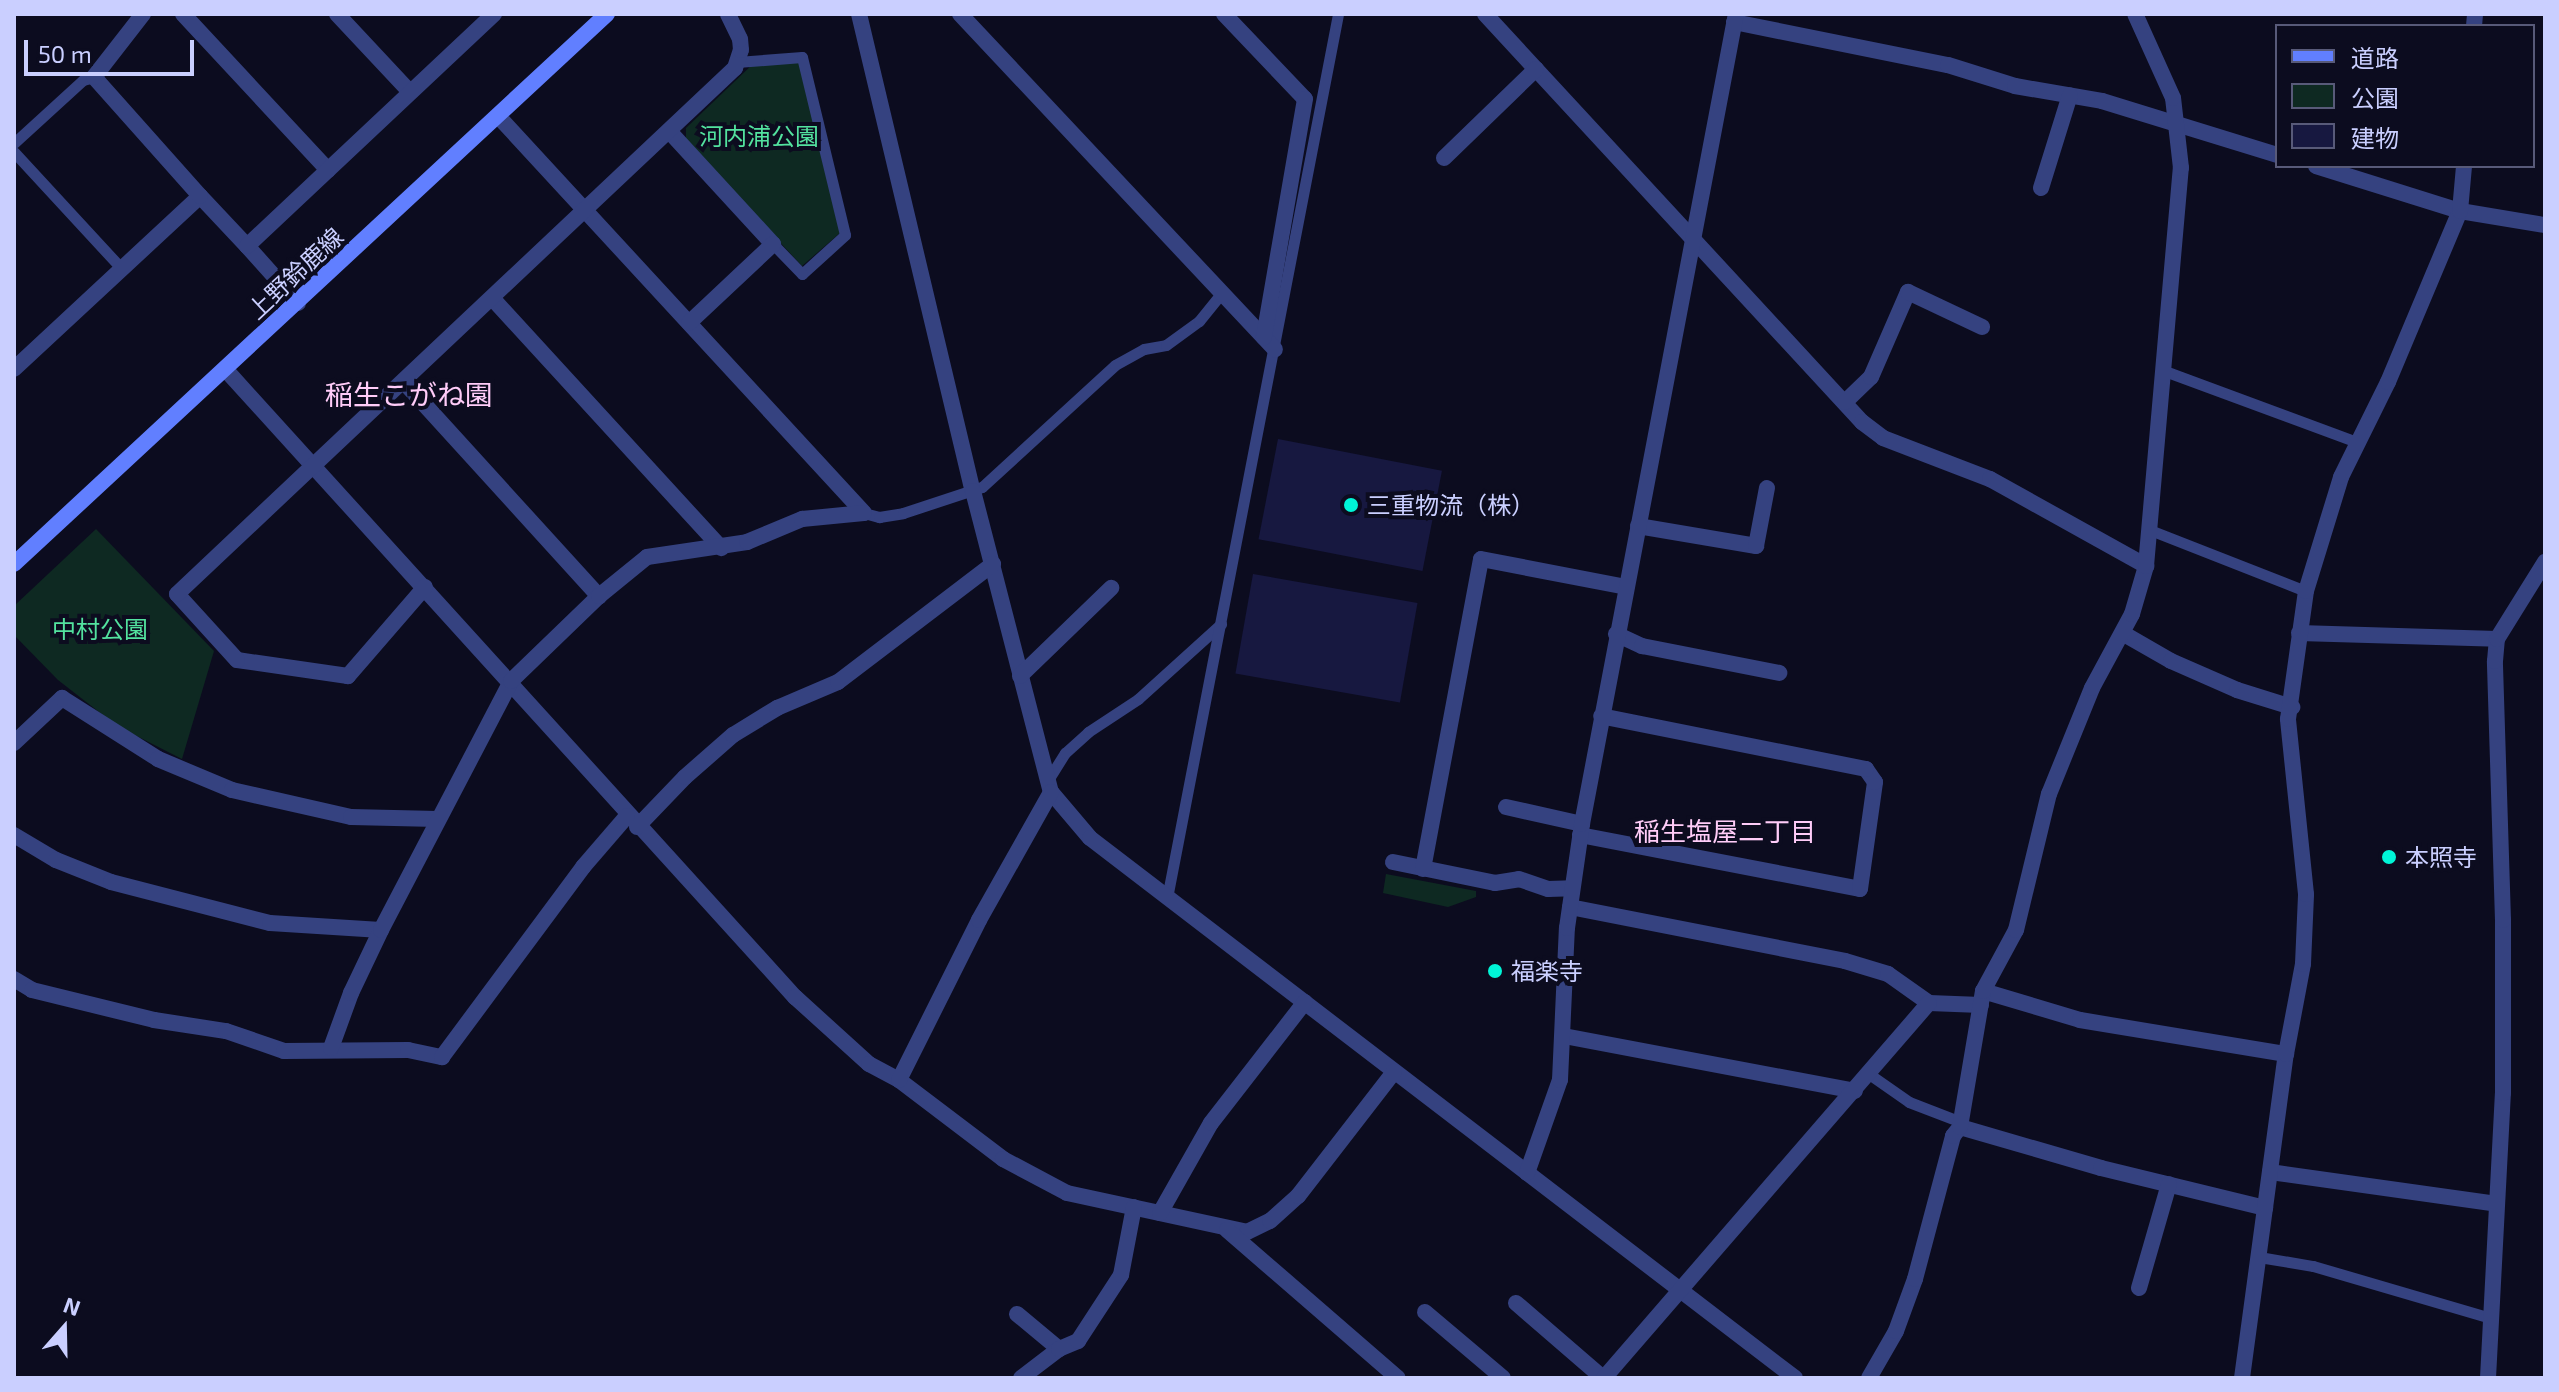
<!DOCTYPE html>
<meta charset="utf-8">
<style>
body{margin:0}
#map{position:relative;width:2559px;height:1392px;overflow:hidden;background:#0c0c1f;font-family:"Exo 2","Noto Sans JP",sans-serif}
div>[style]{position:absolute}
.green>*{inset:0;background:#0e2922}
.building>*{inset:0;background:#171840;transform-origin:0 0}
.lane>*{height:11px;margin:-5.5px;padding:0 5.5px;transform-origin:5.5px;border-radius:5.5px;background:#354280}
.street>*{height:16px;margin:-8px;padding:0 8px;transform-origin:8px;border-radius:8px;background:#354280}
.secondary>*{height:16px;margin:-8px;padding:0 8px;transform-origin:8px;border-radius:8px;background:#617fff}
.dots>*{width:22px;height:22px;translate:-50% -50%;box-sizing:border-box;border:4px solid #0c0c1f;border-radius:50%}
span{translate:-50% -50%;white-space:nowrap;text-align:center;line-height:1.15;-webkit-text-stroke:8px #0c0c1f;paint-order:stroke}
.park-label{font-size:24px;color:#53e29f}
.street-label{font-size:24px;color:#cacfff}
.poi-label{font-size:24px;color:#cacfff}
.left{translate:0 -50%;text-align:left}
.neighbourhood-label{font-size:26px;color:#ffccf8}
.quarter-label{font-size:28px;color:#ffccf8}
.frame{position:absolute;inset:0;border:16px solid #cacfff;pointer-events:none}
.legend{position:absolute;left:2275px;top:24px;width:260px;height:144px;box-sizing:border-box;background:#0c0c1f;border:2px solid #585a79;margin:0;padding:10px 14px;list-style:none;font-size:24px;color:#cacfff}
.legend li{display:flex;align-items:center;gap:16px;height:40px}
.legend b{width:40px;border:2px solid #585a79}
.north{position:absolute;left:24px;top:1288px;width:80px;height:80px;-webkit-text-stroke:6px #0c0c1f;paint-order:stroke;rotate:20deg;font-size:22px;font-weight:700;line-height:32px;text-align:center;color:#cacfff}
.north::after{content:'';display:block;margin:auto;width:28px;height:36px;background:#cacfff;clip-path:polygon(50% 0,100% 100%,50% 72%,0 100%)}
.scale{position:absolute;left:24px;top:40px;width:170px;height:36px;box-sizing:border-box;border:4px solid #cacfff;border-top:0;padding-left:10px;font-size:24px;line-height:28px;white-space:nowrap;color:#cacfff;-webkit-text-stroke:6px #0c0c1f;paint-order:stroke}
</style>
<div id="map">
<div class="green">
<i style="clip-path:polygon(799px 61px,840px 233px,802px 266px,686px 141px,686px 128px,755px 62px)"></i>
<i style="clip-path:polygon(96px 529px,214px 651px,182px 759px,117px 726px,58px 680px,14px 635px,14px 606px)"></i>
<i style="clip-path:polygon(1386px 874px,1476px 891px,1476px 897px,1448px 907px,1383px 893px)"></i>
</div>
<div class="building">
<i style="left:1278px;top:439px;width:167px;height:102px;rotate:11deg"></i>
<i style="left:1253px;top:574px;width:167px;height:101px;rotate:10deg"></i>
</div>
<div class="lane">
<i style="left:737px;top:62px;width:65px;rotate:-4.4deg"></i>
<i style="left:802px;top:57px;width:183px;rotate:76.4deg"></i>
<i style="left:845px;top:235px;width:58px;rotate:137.8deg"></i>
<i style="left:802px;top:274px;width:42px;rotate:-134deg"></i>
<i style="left:14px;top:143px;width:93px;rotate:-42.4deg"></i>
<i style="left:83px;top:80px;width:11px;rotate:-15deg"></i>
<i style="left:14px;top:152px;width:159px;rotate:47.3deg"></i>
<i style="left:2162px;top:370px;width:208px;rotate:20.3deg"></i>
<i style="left:864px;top:513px;width:16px;rotate:15deg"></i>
<i style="left:879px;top:517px;width:24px;rotate:-9deg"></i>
<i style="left:903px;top:513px;width:83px;rotate:-18.2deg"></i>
<i style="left:982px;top:487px;width:180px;rotate:-42.5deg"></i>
<i style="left:1115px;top:365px;width:33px;rotate:-29deg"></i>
<i style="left:1144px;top:349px;width:22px;rotate:-10deg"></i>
<i style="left:1166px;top:345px;width:41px;rotate:-36deg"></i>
<i style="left:1199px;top:321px;width:36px;rotate:-51deg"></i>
<i style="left:2150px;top:530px;width:168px;rotate:21.4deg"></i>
<i style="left:1048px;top:780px;width:32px;rotate:-58deg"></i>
<i style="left:1065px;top:753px;width:31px;rotate:-42deg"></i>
<i style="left:1088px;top:732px;width:60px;rotate:-33.4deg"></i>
<i style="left:1138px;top:699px;width:112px;rotate:-42.1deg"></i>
<i style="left:1167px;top:898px;width:900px;rotate:-79.05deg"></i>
<i style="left:1869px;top:1074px;width:49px;rotate:35deg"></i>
<i style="left:1909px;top:1102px;width:56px;rotate:21deg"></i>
<i style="left:2259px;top:1257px;width:55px;rotate:9.5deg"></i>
<i style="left:2313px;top:1266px;width:185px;rotate:16.3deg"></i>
</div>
<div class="street">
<i style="left:183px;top:14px;width:213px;rotate:47.1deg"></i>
<i style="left:337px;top:14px;width:107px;rotate:46.9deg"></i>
<i style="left:859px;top:14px;width:490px;rotate:76.6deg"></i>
<i style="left:973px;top:491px;width:311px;rotate:75.5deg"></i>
<i style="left:1051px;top:792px;width:60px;rotate:49.7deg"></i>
<i style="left:1090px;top:838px;width:888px;rotate:37.45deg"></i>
<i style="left:960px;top:14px;width:460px;rotate:46.8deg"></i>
<i style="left:1224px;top:14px;width:117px;rotate:46.4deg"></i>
<i style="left:1305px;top:99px;width:242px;rotate:99.8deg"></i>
<i style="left:1485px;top:14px;width:556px;rotate:47.26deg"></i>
<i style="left:1862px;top:422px;width:26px;rotate:37deg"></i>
<i style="left:1883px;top:438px;width:115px;rotate:21deg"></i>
<i style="left:1990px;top:479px;width:179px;rotate:29.1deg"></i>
<i style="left:1734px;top:22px;width:218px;rotate:11.4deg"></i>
<i style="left:1948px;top:65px;width:70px;rotate:17.4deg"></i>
<i style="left:2015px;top:86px;width:88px;rotate:9.8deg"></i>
<i style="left:2102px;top:101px;width:183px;rotate:17.1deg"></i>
<i style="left:2474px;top:26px;width:12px;rotate:-85deg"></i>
<i style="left:498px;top:116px;width:540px;rotate:47.33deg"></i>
<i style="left:669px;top:131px;width:154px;rotate:47.4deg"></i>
<i style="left:773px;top:244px;width:115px;rotate:136.8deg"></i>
<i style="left:1444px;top:158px;width:128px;rotate:-44.1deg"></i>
<i style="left:2316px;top:166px;width:151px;rotate:17.4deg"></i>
<i style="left:2460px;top:211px;width:86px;rotate:9.4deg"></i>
<i style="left:2041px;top:188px;width:97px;rotate:-72.7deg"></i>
<i style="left:200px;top:196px;width:69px;rotate:46.8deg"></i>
<i style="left:493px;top:299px;width:338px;rotate:47.5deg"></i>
<i style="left:298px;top:303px;width:76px;rotate:-131.8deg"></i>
<i style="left:247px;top:246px;width:339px;rotate:-43.2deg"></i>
<i style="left:14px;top:369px;width:254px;rotate:-42.9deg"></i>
<i style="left:200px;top:196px;width:159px;rotate:-131.7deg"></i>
<i style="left:94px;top:77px;width:80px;rotate:-52.1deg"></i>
<i style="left:226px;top:370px;width:847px;rotate:47.78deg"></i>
<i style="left:795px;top:997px;width:100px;rotate:42.2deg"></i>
<i style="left:869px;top:1064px;width:34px;rotate:28deg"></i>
<i style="left:899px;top:1080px;width:131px;rotate:37.2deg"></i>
<i style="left:1003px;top:1159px;width:72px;rotate:28deg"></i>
<i style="left:1067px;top:1193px;width:184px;rotate:12.2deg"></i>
<i style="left:1247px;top:1232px;width:25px;rotate:-26deg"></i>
<i style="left:1270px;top:1221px;width:38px;rotate:-42deg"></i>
<i style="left:1298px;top:1196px;width:157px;rotate:-52.3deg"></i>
<i style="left:404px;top:382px;width:290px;rotate:47.7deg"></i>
<i style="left:1845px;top:402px;width:36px;rotate:-44deg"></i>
<i style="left:1871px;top:377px;width:93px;rotate:-66.5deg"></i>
<i style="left:1908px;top:292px;width:82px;rotate:25.3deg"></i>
<i style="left:1638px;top:526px;width:120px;rotate:9.6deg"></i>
<i style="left:1756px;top:546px;width:59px;rotate:-79.3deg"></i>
<i style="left:425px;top:587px;width:118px;rotate:130.9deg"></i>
<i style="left:348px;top:676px;width:112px;rotate:-171.8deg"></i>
<i style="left:237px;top:660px;width:89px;rotate:-132.3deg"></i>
<i style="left:177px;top:594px;width:767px;rotate:-43.31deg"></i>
<i style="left:735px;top:68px;width:19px;rotate:-72deg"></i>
<i style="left:741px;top:50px;width:11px;rotate:-95deg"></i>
<i style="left:740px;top:39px;width:28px;rotate:-116deg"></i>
<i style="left:2299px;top:633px;width:198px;rotate:1.7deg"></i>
<i style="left:1616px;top:634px;width:29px;rotate:25deg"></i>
<i style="left:1642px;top:646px;width:140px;rotate:11.1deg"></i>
<i style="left:2124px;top:634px;width:54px;rotate:29.9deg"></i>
<i style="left:2171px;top:661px;width:72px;rotate:23.7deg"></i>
<i style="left:2237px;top:690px;width:58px;rotate:17.2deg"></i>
<i style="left:1020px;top:676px;width:127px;rotate:-44deg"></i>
<i style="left:14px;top:743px;width:66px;rotate:-43.2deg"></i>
<i style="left:62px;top:698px;width:114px;rotate:32.4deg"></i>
<i style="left:158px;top:759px;width:80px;rotate:22.7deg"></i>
<i style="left:232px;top:790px;width:122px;rotate:12.8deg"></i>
<i style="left:351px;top:817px;width:86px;rotate:1.3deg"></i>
<i style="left:1506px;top:807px;width:78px;rotate:12.6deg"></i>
<i style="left:637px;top:827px;width:69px;rotate:-46.2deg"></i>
<i style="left:685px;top:777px;width:64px;rotate:-41.2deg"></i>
<i style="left:733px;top:735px;width:52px;rotate:-31.5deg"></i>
<i style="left:777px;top:708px;width:66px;rotate:-23.1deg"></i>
<i style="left:838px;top:682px;width:195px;rotate:-37.3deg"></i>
<i style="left:14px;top:835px;width:49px;rotate:30.8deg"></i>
<i style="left:56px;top:860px;width:59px;rotate:21.8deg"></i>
<i style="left:111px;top:882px;width:164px;rotate:14.5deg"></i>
<i style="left:270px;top:923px;width:111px;rotate:3.6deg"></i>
<i style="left:1580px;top:835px;width:285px;rotate:10.9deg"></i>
<i style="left:1860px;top:889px;width:108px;rotate:-82deg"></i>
<i style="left:1875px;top:782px;width:16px;rotate:-125deg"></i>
<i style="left:1866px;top:769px;width:270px;rotate:-168.7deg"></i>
<i style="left:1393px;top:862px;width:104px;rotate:11.6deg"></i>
<i style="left:1495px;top:883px;width:24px;rotate:-9deg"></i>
<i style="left:1519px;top:879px;width:31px;rotate:19deg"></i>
<i style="left:1548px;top:889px;width:24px;rotate:-2deg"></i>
<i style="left:1423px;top:869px;width:315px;rotate:-79.4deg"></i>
<i style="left:1481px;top:559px;width:148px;rotate:10.9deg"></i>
<i style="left:1570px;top:907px;width:280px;rotate:11.1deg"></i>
<i style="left:1845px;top:961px;width:45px;rotate:16.8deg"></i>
<i style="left:1888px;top:974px;width:50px;rotate:35.3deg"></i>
<i style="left:1929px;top:1003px;width:52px;rotate:2.2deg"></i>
<i style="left:14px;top:979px;width:21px;rotate:31deg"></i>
<i style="left:32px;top:990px;width:126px;rotate:13.8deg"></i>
<i style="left:154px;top:1020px;width:73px;rotate:8.7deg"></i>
<i style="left:226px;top:1031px;width:61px;rotate:19deg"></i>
<i style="left:284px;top:1051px;width:124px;rotate:-0.5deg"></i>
<i style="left:408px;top:1050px;width:35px;rotate:12deg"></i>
<i style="left:442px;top:1057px;width:237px;rotate:-53.4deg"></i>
<i style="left:583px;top:867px;width:67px;rotate:-49.2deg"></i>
<i style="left:1983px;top:991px;width:101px;rotate:16.6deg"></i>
<i style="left:2080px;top:1020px;width:209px;rotate:9.4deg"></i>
<i style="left:1564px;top:1036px;width:296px;rotate:10.7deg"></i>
<i style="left:331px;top:1048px;width:59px;rotate:-70deg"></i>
<i style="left:351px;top:993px;width:70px;rotate:-64.5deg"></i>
<i style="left:381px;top:930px;width:281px;rotate:-62.4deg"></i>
<i style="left:511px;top:681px;width:122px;rotate:-44deg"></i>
<i style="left:599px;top:596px;width:62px;rotate:-39.1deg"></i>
<i style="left:647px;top:557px;width:101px;rotate:-8.5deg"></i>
<i style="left:747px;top:542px;width:60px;rotate:-22.7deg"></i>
<i style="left:802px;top:519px;width:62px;rotate:-5.5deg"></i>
<i style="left:899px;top:1080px;width:179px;rotate:-63.4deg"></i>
<i style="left:979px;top:920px;width:147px;rotate:-60.6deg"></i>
<i style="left:1960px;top:1127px;width:147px;rotate:16.2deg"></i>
<i style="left:2101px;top:1168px;width:169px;rotate:13.7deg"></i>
<i style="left:2270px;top:1172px;width:229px;rotate:8deg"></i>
<i style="left:1527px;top:1173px;width:99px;rotate:-70.5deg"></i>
<i style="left:1560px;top:1080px;width:152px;rotate:-87.4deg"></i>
<i style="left:1567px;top:928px;width:105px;rotate:-81.8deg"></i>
<i style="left:1582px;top:824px;width:825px;rotate:-79.24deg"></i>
<i style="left:1160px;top:1213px;width:103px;rotate:-60.5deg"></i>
<i style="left:1211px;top:1123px;width:153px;rotate:-52.2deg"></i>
<i style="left:1227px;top:1230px;width:226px;rotate:40.9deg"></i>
<i style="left:2139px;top:1288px;width:108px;rotate:-73.9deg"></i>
<i style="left:1516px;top:1303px;width:115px;rotate:40.8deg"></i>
<i style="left:1425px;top:1312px;width:102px;rotate:40.2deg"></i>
<i style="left:1017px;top:1314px;width:55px;rotate:39.8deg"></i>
<i style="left:1021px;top:1378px;width:48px;rotate:-37.3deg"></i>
<i style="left:1059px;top:1349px;width:21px;rotate:-23deg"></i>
<i style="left:1078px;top:1341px;width:79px;rotate:-56.9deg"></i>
<i style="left:1121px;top:1275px;width:69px;rotate:-79.2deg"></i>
<i style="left:1604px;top:1378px;width:496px;rotate:-49.1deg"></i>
<i style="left:1869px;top:1378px;width:54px;rotate:-60.1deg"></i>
<i style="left:1896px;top:1331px;width:55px;rotate:-69.9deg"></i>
<i style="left:1915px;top:1279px;width:148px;rotate:-75.1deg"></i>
<i style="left:1953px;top:1136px;width:11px;rotate:-52deg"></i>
<i style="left:1960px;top:1127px;width:138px;rotate:-80.4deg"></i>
<i style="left:1983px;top:991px;width:69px;rotate:-61.6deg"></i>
<i style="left:2016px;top:930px;width:140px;rotate:-76.4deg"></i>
<i style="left:2049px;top:794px;width:114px;rotate:-67.9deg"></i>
<i style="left:2092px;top:688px;width:84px;rotate:-61.6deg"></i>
<i style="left:2132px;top:614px;width:50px;rotate:-73.7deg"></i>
<i style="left:2146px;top:566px;width:400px;rotate:-85deg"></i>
<i style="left:2181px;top:168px;width:70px;rotate:-96.5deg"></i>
<i style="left:2173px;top:98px;width:92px;rotate:-114.3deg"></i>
<i style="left:2242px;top:1378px;width:327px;rotate:-82.3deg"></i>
<i style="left:2286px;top:1054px;width:92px;rotate:-79.3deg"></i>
<i style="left:2303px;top:964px;width:70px;rotate:-87.5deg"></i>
<i style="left:2306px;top:894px;width:176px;rotate:-95.9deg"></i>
<i style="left:2288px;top:719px;width:129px;rotate:-82deg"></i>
<i style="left:2306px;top:591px;width:119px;rotate:-72.9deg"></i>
<i style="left:2341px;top:477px;width:106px;rotate:-63.7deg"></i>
<i style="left:2388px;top:382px;width:186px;rotate:-67.2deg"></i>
<i style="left:2460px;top:211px;width:45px;rotate:-84.9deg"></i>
<i style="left:2488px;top:1378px;width:285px;rotate:-87deg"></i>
<i style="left:2503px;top:1093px;width:173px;rotate:-90deg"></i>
<i style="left:2503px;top:920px;width:259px;rotate:-91.8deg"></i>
<i style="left:2495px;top:661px;width:22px;rotate:-85deg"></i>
<i style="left:2497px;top:639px;width:91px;rotate:-58.1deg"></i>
</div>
<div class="secondary">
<i style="left:14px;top:564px;width:809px;rotate:-42.85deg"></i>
</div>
<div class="dots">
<i style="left:1351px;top:505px;background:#00f5d7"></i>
<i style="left:2389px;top:857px;background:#00f5d7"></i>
<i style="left:1495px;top:971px;background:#00f5d7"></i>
</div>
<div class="park-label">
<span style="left:759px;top:136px">河内浦公園</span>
<span style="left:100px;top:629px">中村公園</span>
</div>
<div class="street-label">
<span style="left:295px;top:273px;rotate:-43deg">上野鈴鹿線</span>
</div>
<div class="poi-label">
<span class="left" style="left:1367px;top:505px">三重物流（株）</span>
<span class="left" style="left:2405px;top:857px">本照寺</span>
<span class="left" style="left:1511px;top:971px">福楽寺</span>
</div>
<div class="neighbourhood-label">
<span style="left:1725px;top:831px">稲生塩屋二丁目</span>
</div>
<div class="quarter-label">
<span style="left:409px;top:394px">稲生こがね園</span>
</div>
<div class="frame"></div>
<ul class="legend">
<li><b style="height:10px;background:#617fff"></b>道路</li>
<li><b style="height:22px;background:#0e2922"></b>公園</li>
<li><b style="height:22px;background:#171840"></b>建物</li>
</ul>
<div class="north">N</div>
<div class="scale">50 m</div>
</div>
